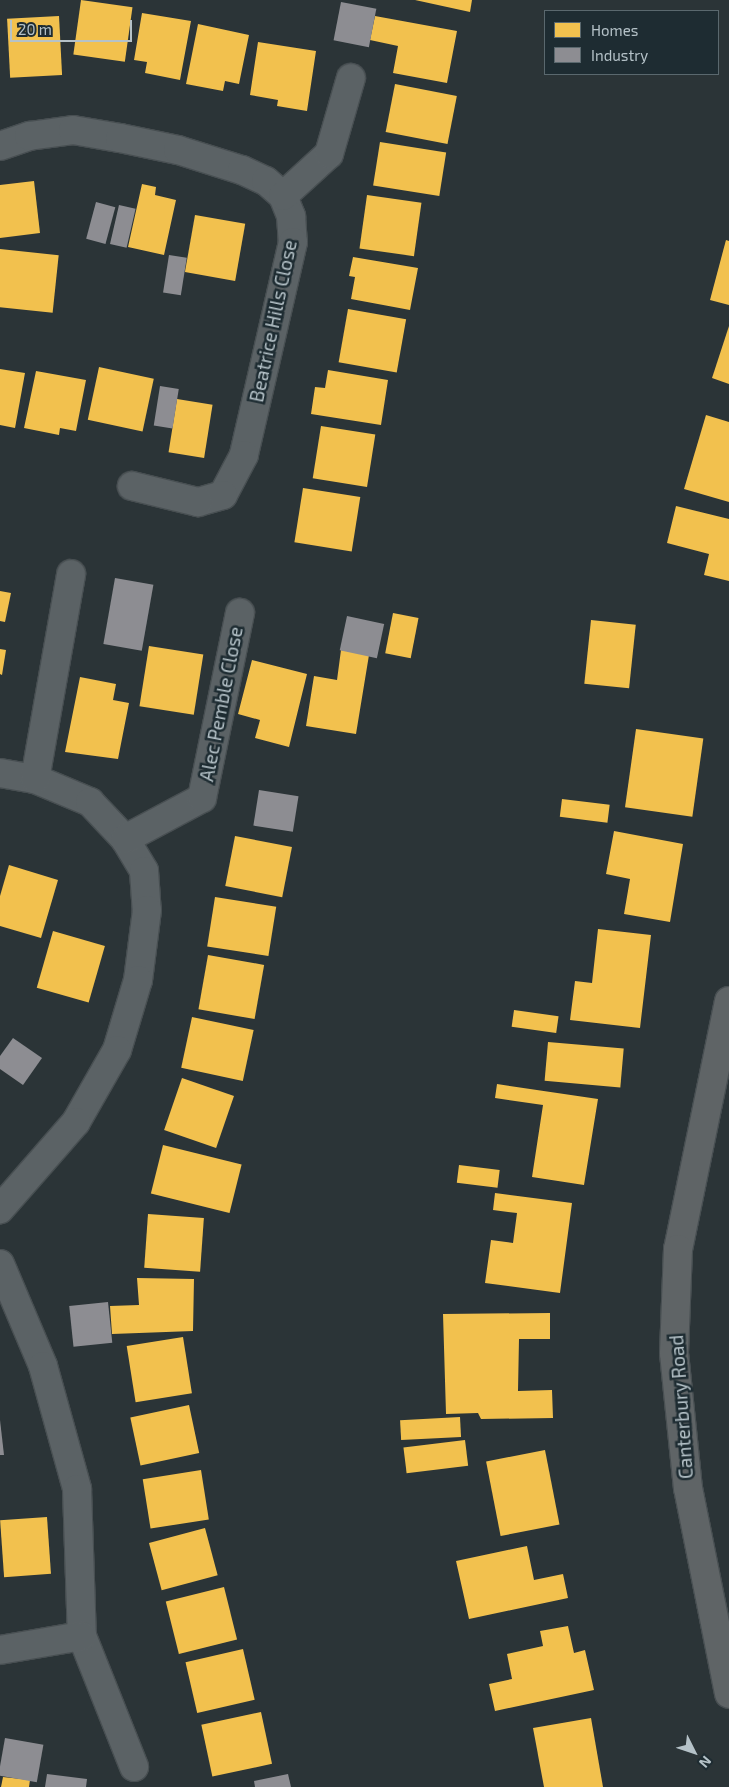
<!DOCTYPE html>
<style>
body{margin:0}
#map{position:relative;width:729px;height:1787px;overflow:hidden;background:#2b3437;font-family:"Exo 2",sans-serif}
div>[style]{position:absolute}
.homes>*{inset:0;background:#f2c14e;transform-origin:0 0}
.industry>*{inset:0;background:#8d8d92;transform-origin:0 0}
.roads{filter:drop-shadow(1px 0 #484f52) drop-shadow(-1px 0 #484f52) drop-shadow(0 1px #484f52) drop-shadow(0 -1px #484f52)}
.minor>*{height:28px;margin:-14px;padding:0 14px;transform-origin:14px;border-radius:14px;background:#5b6265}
.highway>*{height:28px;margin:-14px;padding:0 14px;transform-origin:14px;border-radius:14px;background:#5f6466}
span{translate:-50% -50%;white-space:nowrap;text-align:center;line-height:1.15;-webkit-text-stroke:5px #1e2c32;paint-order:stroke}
.street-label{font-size:19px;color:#b5c2c8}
.legend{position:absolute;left:544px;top:10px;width:175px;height:65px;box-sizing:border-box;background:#1e2c32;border:1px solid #5a686e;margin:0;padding:6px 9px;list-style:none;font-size:15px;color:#b5c2c8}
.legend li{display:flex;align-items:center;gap:10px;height:25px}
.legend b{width:25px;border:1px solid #5a686e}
.north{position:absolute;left:669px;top:1727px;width:50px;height:50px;-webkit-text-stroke:4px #1e2c32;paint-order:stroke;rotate:131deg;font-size:14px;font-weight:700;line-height:20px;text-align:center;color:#b5c2c8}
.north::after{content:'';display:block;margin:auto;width:18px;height:22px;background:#b5c2c8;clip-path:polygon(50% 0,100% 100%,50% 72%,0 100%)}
.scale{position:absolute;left:10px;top:20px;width:122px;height:22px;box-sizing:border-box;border:2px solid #b5c2c8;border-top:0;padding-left:6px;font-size:15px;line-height:18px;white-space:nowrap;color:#b5c2c8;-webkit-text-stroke:4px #1e2c32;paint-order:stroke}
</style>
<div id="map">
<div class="homes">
<i style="left:81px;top:0;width:52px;height:55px;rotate:8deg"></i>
<i style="clip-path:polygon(415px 0,472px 0,470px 12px)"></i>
<i style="clip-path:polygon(142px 13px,191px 21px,180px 80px,145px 73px,147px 62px,134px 60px)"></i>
<i style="left:59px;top:16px;width:59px;height:52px;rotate:87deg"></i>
<i style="clip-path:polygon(375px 16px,457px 31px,447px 83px,393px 73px,398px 46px,370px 40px)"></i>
<i style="clip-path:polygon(198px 24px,249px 35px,239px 84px,225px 81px,223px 91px,186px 84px)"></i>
<i style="clip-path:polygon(258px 42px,316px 51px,307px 111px,277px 106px,278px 100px,250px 95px)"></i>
<i style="left:395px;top:84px;width:63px;height:49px;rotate:11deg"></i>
<i style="left:380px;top:142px;width:67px;height:44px;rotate:9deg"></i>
<i style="clip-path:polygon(34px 181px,40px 233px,0 238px,0 185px)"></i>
<i style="clip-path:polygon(142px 184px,156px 187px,155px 195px,176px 200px,164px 255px,128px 247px)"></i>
<i style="left:367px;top:195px;width:55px;height:54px;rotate:8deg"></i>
<i style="left:195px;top:215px;width:51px;height:58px;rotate:10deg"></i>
<i style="clip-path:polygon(726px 240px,729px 241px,729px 305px,710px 300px)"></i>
<i style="left:0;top:249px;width:59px;height:58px;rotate:6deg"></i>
<i style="clip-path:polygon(353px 257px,418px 268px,410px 310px,351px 299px,355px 277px,349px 276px)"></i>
<i style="left:348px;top:309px;width:59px;height:54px;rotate:10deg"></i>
<i style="clip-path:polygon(729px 326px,729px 384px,712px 378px)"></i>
<i style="left:99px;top:367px;width:56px;height:54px;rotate:12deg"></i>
<i style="clip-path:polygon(0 369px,25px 373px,15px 428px,0 425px)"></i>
<i style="clip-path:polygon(328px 370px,388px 380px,381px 425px,311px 414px,315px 387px,325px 388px)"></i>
<i style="clip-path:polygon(36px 371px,86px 380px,76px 431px,60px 428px,59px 435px,24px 428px)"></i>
<i style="left:177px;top:399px;width:36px;height:54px;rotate:9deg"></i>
<i style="clip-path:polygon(706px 415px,729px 422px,729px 502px,684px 489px)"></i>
<i style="left:321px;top:426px;width:55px;height:53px;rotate:9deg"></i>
<i style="left:303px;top:488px;width:58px;height:55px;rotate:9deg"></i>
<i style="clip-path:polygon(676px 506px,729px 519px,729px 581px,704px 575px,709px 554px,667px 543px)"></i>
<i style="clip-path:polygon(0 591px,11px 593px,5px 622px,0 621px)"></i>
<i style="left:393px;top:613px;width:26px;height:41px;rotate:11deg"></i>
<i style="left:591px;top:620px;width:45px;height:64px;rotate:6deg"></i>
<i style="left:149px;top:646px;width:55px;height:61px;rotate:9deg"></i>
<i style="clip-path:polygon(0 649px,6px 650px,2px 675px,0 674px)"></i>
<i style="clip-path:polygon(341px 650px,369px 655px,356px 734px,306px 726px,314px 676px,337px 680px)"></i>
<i style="clip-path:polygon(252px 660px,307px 674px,289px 747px,255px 738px,260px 720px,238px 714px)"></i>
<i style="clip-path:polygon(80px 677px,116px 684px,113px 700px,129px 703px,118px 759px,65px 752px)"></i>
<i style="left:636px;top:729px;width:68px;height:79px;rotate:8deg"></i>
<i style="left:562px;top:799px;width:48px;height:18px;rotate:7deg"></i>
<i style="clip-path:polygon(614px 831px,683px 844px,670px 922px,624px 914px,630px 879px,606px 874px)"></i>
<i style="left:235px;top:836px;width:58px;height:51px;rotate:11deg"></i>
<i style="clip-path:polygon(9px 865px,58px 880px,41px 938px,0 926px,0 896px)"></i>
<i style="left:215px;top:897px;width:62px;height:50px;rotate:9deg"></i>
<i style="clip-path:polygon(598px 929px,651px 935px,640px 1028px,570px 1020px,575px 981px,592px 983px)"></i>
<i style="left:53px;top:931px;width:54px;height:59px;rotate:16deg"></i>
<i style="left:208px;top:955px;width:57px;height:55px;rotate:10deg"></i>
<i style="left:514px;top:1010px;width:45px;height:17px;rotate:8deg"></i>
<i style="left:192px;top:1017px;width:63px;height:52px;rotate:12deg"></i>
<i style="left:548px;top:1042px;width:76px;height:39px;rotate:5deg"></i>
<i style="left:182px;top:1078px;width:55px;height:55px;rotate:19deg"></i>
<i style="clip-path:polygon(497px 1084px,598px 1099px,584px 1185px,532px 1177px,543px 1105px,495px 1098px)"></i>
<i style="left:163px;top:1145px;width:81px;height:50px;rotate:14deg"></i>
<i style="left:459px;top:1165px;width:41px;height:18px;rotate:7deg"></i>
<i style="clip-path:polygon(495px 1193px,572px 1203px,560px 1293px,485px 1283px,491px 1240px,513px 1243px,517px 1213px,493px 1210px)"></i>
<i style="left:148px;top:1214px;width:56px;height:54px;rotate:4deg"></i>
<i style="clip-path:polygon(137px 1278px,194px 1279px,193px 1331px,112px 1334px,110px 1306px,139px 1305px)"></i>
<i style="clip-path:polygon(550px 1313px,550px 1339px,519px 1339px,518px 1391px,552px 1390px,553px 1418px,481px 1419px,478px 1413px,446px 1414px,443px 1314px)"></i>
<i style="left:183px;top:1337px;width:57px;height:57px;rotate:81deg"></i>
<i style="left:189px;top:1405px;width:49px;height:60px;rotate:78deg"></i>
<i style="left:460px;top:1417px;width:20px;height:60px;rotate:87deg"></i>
<i style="left:465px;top:1440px;width:26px;height:62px;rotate:83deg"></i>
<i style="left:545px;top:1450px;width:76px;height:60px;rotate:79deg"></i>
<i style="left:201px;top:1470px;width:50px;height:59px;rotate:81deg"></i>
<i style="left:47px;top:1517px;width:57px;height:47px;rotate:86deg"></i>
<i style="left:205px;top:1528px;width:49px;height:58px;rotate:75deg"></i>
<i style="clip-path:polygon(527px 1546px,534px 1580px,563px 1574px,568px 1598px,469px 1619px,456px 1561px)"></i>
<i style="left:224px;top:1587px;width:54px;height:60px;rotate:76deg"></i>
<i style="clip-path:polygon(568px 1626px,574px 1653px,585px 1650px,594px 1690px,495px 1711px,489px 1684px,512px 1679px,507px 1654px,543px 1646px,540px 1631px)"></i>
<i style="left:243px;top:1649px;width:52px;height:59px;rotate:77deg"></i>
<i style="left:261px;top:1712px;width:53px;height:61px;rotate:78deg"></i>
<i style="clip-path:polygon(591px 1718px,603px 1787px,544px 1787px,533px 1728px)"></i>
<i style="clip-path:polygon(3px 1777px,30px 1780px,29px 1787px,1px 1787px)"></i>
</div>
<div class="industry">
<i style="left:341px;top:2px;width:36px;height:39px;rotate:11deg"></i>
<i style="left:96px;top:202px;width:20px;height:38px;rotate:15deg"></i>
<i style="left:119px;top:205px;width:17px;height:40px;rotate:13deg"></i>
<i style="left:169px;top:255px;width:18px;height:38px;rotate:9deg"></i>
<i style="left:160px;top:386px;width:19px;height:40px;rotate:9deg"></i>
<i style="left:115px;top:578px;width:39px;height:67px;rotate:10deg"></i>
<i style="left:347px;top:616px;width:38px;height:35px;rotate:12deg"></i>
<i style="left:259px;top:790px;width:40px;height:36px;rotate:9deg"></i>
<i style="clip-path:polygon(13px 1038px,42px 1058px,23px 1085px,0 1069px,0 1056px)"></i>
<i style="left:108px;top:1302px;width:41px;height:39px;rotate:84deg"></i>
<i style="clip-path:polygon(0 1420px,4px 1455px,0 1455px)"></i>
<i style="left:5px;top:1738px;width:39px;height:38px;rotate:10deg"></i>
<i style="clip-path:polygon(47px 1774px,87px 1779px,86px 1787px,45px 1787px)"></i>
<i style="clip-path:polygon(288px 1774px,291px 1787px,255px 1787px,254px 1781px)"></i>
</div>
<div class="roads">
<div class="minor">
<i style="left:0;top:146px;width:31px;rotate:-19deg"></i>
<i style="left:29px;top:136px;width:44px;rotate:-7.8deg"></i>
<i style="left:73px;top:130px;width:48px;rotate:9.7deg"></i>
<i style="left:120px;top:138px;width:59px;rotate:11.7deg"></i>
<i style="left:178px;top:150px;width:67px;rotate:17.4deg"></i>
<i style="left:242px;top:170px;width:26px;rotate:25deg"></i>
<i style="left:266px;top:181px;width:23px;rotate:41deg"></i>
<i style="left:283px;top:196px;width:22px;rotate:68deg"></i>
<i style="left:291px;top:216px;width:26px;rotate:86deg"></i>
<i style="left:293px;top:242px;width:219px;rotate:103deg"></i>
<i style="left:244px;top:455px;width:45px;rotate:117.7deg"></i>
<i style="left:223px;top:495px;width:26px;rotate:164deg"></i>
<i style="left:198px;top:502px;width:68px;rotate:-166.4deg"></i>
<i style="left:283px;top:196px;width:62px;rotate:-42.4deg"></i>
<i style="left:329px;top:154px;width:79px;rotate:-73.9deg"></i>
<i style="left:0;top:773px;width:36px;rotate:10deg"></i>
<i style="left:35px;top:779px;width:60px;rotate:22.7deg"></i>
<i style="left:90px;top:802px;width:51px;rotate:46.6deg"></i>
<i style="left:125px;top:839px;width:37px;rotate:59deg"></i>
<i style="left:144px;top:871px;width:39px;rotate:86deg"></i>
<i style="left:147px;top:910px;width:71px;rotate:97.3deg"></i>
<i style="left:138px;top:980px;width:73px;rotate:106.7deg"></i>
<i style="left:117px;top:1050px;width:83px;rotate:119.7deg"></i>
<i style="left:76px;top:1122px;width:116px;rotate:131.1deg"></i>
<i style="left:35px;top:779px;width:208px;rotate:-80deg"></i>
<i style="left:125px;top:839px;width:87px;rotate:-28deg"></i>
<i style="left:202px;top:798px;width:189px;rotate:-78.4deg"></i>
<i style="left:0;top:1264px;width:111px;rotate:67.1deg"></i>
<i style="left:43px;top:1366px;width:128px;rotate:74.5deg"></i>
<i style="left:77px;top:1489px;width:147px;rotate:88.1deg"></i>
<i style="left:82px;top:1636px;width:141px;rotate:68.3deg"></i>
<i style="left:0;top:1650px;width:83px;rotate:-9.7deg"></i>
</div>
<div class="highway">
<i style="left:729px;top:1001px;width:253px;rotate:101.6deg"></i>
<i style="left:678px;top:1249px;width:104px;rotate:92.2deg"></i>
<i style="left:674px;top:1353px;width:136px;rotate:84.1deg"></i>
<i style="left:688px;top:1488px;width:210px;rotate:78.7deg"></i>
</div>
</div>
<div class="street-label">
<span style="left:273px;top:321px;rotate:-78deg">Beatrice Hills Close</span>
<span style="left:221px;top:704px;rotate:-79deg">Alec Pemble Close</span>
<span style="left:681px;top:1407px;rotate:-94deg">Canterbury Road</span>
</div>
<ul class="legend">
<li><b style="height:14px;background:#f2c14e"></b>Homes</li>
<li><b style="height:14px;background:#8d8d92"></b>Industry</li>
</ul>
<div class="north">N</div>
<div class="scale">20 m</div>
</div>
